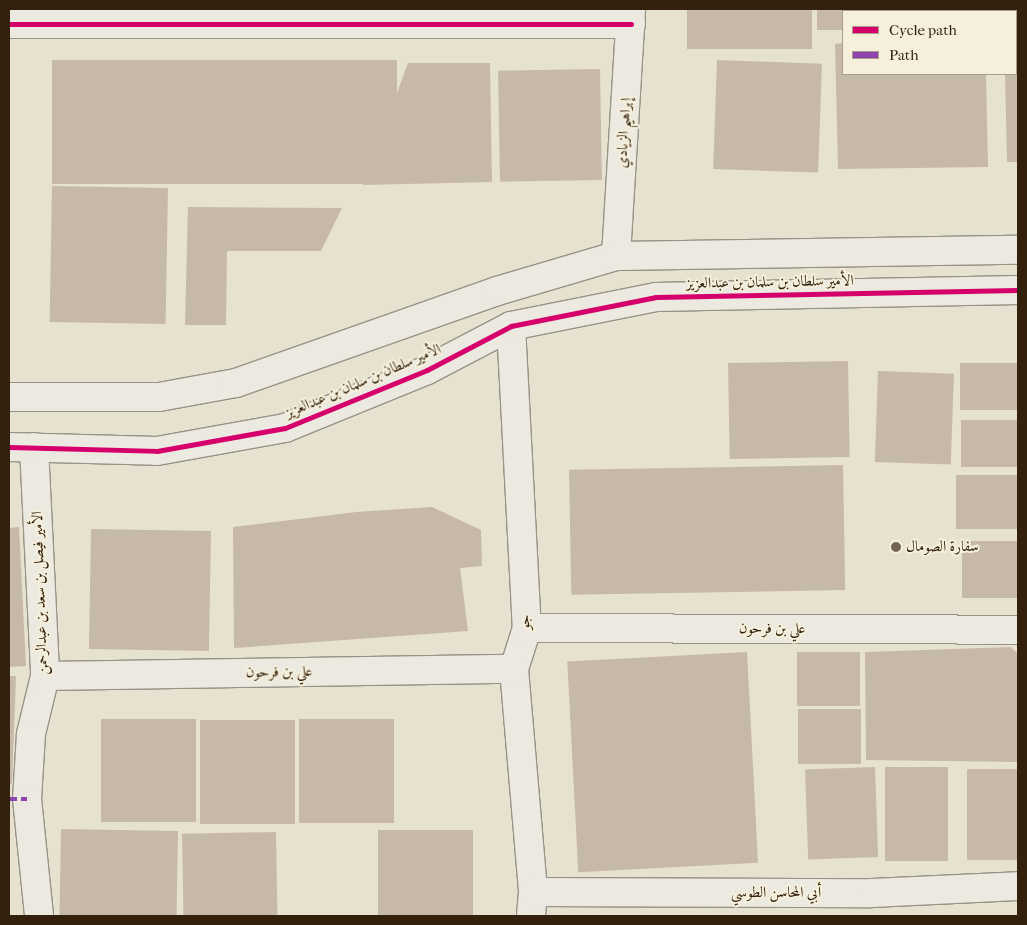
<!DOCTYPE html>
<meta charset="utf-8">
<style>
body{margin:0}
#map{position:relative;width:1027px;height:925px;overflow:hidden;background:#e7e2d0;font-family:"IM FELL French Canon",Amiri,serif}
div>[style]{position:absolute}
.building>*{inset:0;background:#c7b9aa;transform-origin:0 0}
.roads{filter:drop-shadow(1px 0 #979286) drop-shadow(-1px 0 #979286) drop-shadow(0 1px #979286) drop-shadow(0 -1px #979286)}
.street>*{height:28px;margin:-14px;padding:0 14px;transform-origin:14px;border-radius:14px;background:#ece9e0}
.secondary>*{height:28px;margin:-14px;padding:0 14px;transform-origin:14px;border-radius:14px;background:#ece9e0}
.quiet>*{height:4px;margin-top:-2px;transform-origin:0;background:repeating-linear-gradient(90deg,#8e44ad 0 8px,transparent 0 12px)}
.cycleway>*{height:5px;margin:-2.5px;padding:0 2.5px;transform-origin:2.5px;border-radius:2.5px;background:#d6006c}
.dots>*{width:14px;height:14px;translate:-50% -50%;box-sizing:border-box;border:2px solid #f5efdb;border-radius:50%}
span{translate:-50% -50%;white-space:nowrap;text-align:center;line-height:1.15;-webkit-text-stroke:4px #f5efdb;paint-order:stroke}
.street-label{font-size:15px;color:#34210d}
.poi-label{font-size:15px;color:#34210d}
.left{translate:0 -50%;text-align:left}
.frame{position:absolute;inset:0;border:10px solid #34210d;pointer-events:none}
.legend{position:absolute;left:842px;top:10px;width:175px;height:65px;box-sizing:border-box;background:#f5efdb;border:1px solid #a89d89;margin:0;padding:6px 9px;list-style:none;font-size:15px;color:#34210d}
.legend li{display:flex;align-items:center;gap:10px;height:25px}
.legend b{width:25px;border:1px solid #a89d89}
</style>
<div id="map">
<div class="building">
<i style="left:687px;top:9px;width:125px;height:40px"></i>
<i style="clip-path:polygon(817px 9px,902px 9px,902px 11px,843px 11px,843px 30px,817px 30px)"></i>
<i style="left:904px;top:9px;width:84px;height:2px"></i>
<i style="clip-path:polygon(990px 9px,1018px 9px,1018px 31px,1016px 31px,1016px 11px,990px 11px)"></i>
<i style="clip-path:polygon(1016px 36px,1018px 36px,1018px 162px,1007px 162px,1005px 74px,1016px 74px)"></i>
<i style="clip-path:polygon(843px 43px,843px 74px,986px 74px,988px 167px,838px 169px,835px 44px)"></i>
<i style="left:52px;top:60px;width:345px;height:124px"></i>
<i style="left:717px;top:60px;width:105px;height:109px;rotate:2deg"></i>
<i style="clip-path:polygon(408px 63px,490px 63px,492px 182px,363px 185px)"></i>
<i style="left:600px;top:69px;width:111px;height:102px;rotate:89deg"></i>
<i style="left:52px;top:186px;width:116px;height:136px;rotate:1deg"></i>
<i style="clip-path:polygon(188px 207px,342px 208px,321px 251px,227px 251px,226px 325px,185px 325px)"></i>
<i style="left:848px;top:361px;width:96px;height:120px;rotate:89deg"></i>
<i style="left:960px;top:363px;width:58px;height:47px"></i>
<i style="left:878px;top:371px;width:76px;height:91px;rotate:2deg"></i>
<i style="left:961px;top:420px;width:57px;height:47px"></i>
<i style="left:843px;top:465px;width:125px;height:274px;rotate:89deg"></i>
<i style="left:1018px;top:475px;width:54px;height:62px;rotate:90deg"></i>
<i style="clip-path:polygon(432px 507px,481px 530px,482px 566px,460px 568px,468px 631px,234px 648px,233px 527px,356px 512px)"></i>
<i style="clip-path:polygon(19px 527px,26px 666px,9px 667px,9px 528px)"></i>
<i style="left:211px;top:531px;width:120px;height:120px;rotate:91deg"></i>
<i style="left:962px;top:541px;width:56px;height:57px"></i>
<i style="clip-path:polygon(1011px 647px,1018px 654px,1018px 762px,866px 760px,865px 652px)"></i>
<i style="left:747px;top:652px;width:211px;height:180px;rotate:87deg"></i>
<i style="left:797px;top:652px;width:63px;height:54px"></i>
<i style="clip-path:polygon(9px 676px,16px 676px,12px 784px,9px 784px)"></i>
<i style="left:798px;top:709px;width:63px;height:55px"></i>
<i style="left:196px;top:719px;width:103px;height:95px;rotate:90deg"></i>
<i style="left:299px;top:719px;width:95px;height:104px"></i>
<i style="left:200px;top:720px;width:95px;height:104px"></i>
<i style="left:875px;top:767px;width:90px;height:70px;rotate:88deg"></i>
<i style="left:885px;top:767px;width:63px;height:94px"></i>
<i style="left:1018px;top:769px;width:91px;height:51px;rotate:90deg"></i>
<i style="left:61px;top:829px;width:117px;height:87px;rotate:1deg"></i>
<i style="left:473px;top:830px;width:86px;height:95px;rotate:90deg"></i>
<i style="left:276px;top:832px;width:84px;height:94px;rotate:89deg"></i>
</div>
<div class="roads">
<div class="street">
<i style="left:9px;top:24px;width:622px"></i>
<i style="left:616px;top:256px;width:247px;rotate:-86.5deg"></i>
<i style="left:511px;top:326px;width:302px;rotate:87deg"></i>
<i style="left:527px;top:628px;width:43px;rotate:107.6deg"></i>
<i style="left:514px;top:669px;width:224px;rotate:85.1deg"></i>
<i style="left:533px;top:892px;width:24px;rotate:95deg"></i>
<i style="left:34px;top:447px;width:229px;rotate:87.2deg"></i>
<i style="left:45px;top:676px;width:60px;rotate:103.6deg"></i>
<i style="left:31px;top:734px;width:65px;rotate:93.5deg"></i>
<i style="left:27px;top:799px;width:118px;rotate:84.1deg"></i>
<i style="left:527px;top:628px;width:491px;rotate:0.2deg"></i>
<i style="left:45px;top:676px;width:469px;rotate:-0.9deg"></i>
<i style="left:533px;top:892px;width:339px;rotate:0.2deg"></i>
<i style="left:872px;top:893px;width:146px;rotate:-2.7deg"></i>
</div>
<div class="secondary">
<i style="left:9px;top:397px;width:150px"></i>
<i style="left:159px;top:397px;width:78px;rotate:-10.3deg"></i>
<i style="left:236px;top:383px;width:277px;rotate:-19.4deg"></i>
<i style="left:497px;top:291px;width:124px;rotate:-16.4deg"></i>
<i style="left:616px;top:256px;width:402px;rotate:-0.9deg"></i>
<i style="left:9px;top:447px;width:148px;rotate:1.5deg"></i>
<i style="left:157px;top:451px;width:130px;rotate:-10.2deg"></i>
<i style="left:285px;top:428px;width:153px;rotate:-22.2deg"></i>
<i style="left:427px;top:370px;width:95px;rotate:-27.6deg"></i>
<i style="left:511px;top:326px;width:148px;rotate:-11.3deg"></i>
<i style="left:656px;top:297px;width:362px;rotate:-1.1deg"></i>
</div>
</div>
<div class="quiet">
<i style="left:9px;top:799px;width:18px"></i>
</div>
<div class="cycleway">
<i style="left:9px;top:24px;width:622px"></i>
<i style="left:9px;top:447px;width:148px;rotate:1.5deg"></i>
<i style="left:157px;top:451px;width:130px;rotate:-10.2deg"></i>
<i style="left:285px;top:428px;width:153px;rotate:-22.2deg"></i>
<i style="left:427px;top:370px;width:95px;rotate:-27.6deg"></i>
<i style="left:511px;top:326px;width:148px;rotate:-11.3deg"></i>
<i style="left:656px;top:297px;width:362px;rotate:-1.1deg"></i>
</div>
<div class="dots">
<i style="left:896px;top:547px;background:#736551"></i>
</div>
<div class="street-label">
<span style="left:624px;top:133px;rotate:-86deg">إبراهيم الزيادي</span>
<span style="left:770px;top:282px;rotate:-1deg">الأمير سلطان بن سلمان بن عبدالعزيز</span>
<span style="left:363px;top:381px;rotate:-23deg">الأمير سلطان بن سلمان بن عبدالعزيز</span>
<span style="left:40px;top:593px;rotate:-92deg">الأمير فيصل بن سعد بن عبدالرحمن</span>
<span style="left:525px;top:622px;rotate:-87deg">جو</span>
<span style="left:772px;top:629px">علي بن فرحون</span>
<span style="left:279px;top:672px;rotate:-1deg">علي بن فرحون</span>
<span style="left:776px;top:893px">أبي المحاسن الطوسي</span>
</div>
<div class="poi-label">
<span class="left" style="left:906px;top:547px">سفارة الصومال</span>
</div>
<div class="frame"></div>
<ul class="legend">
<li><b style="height:6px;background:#d6006c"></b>Cycle path</li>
<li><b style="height:6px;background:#8e44ad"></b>Path</li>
</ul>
</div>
